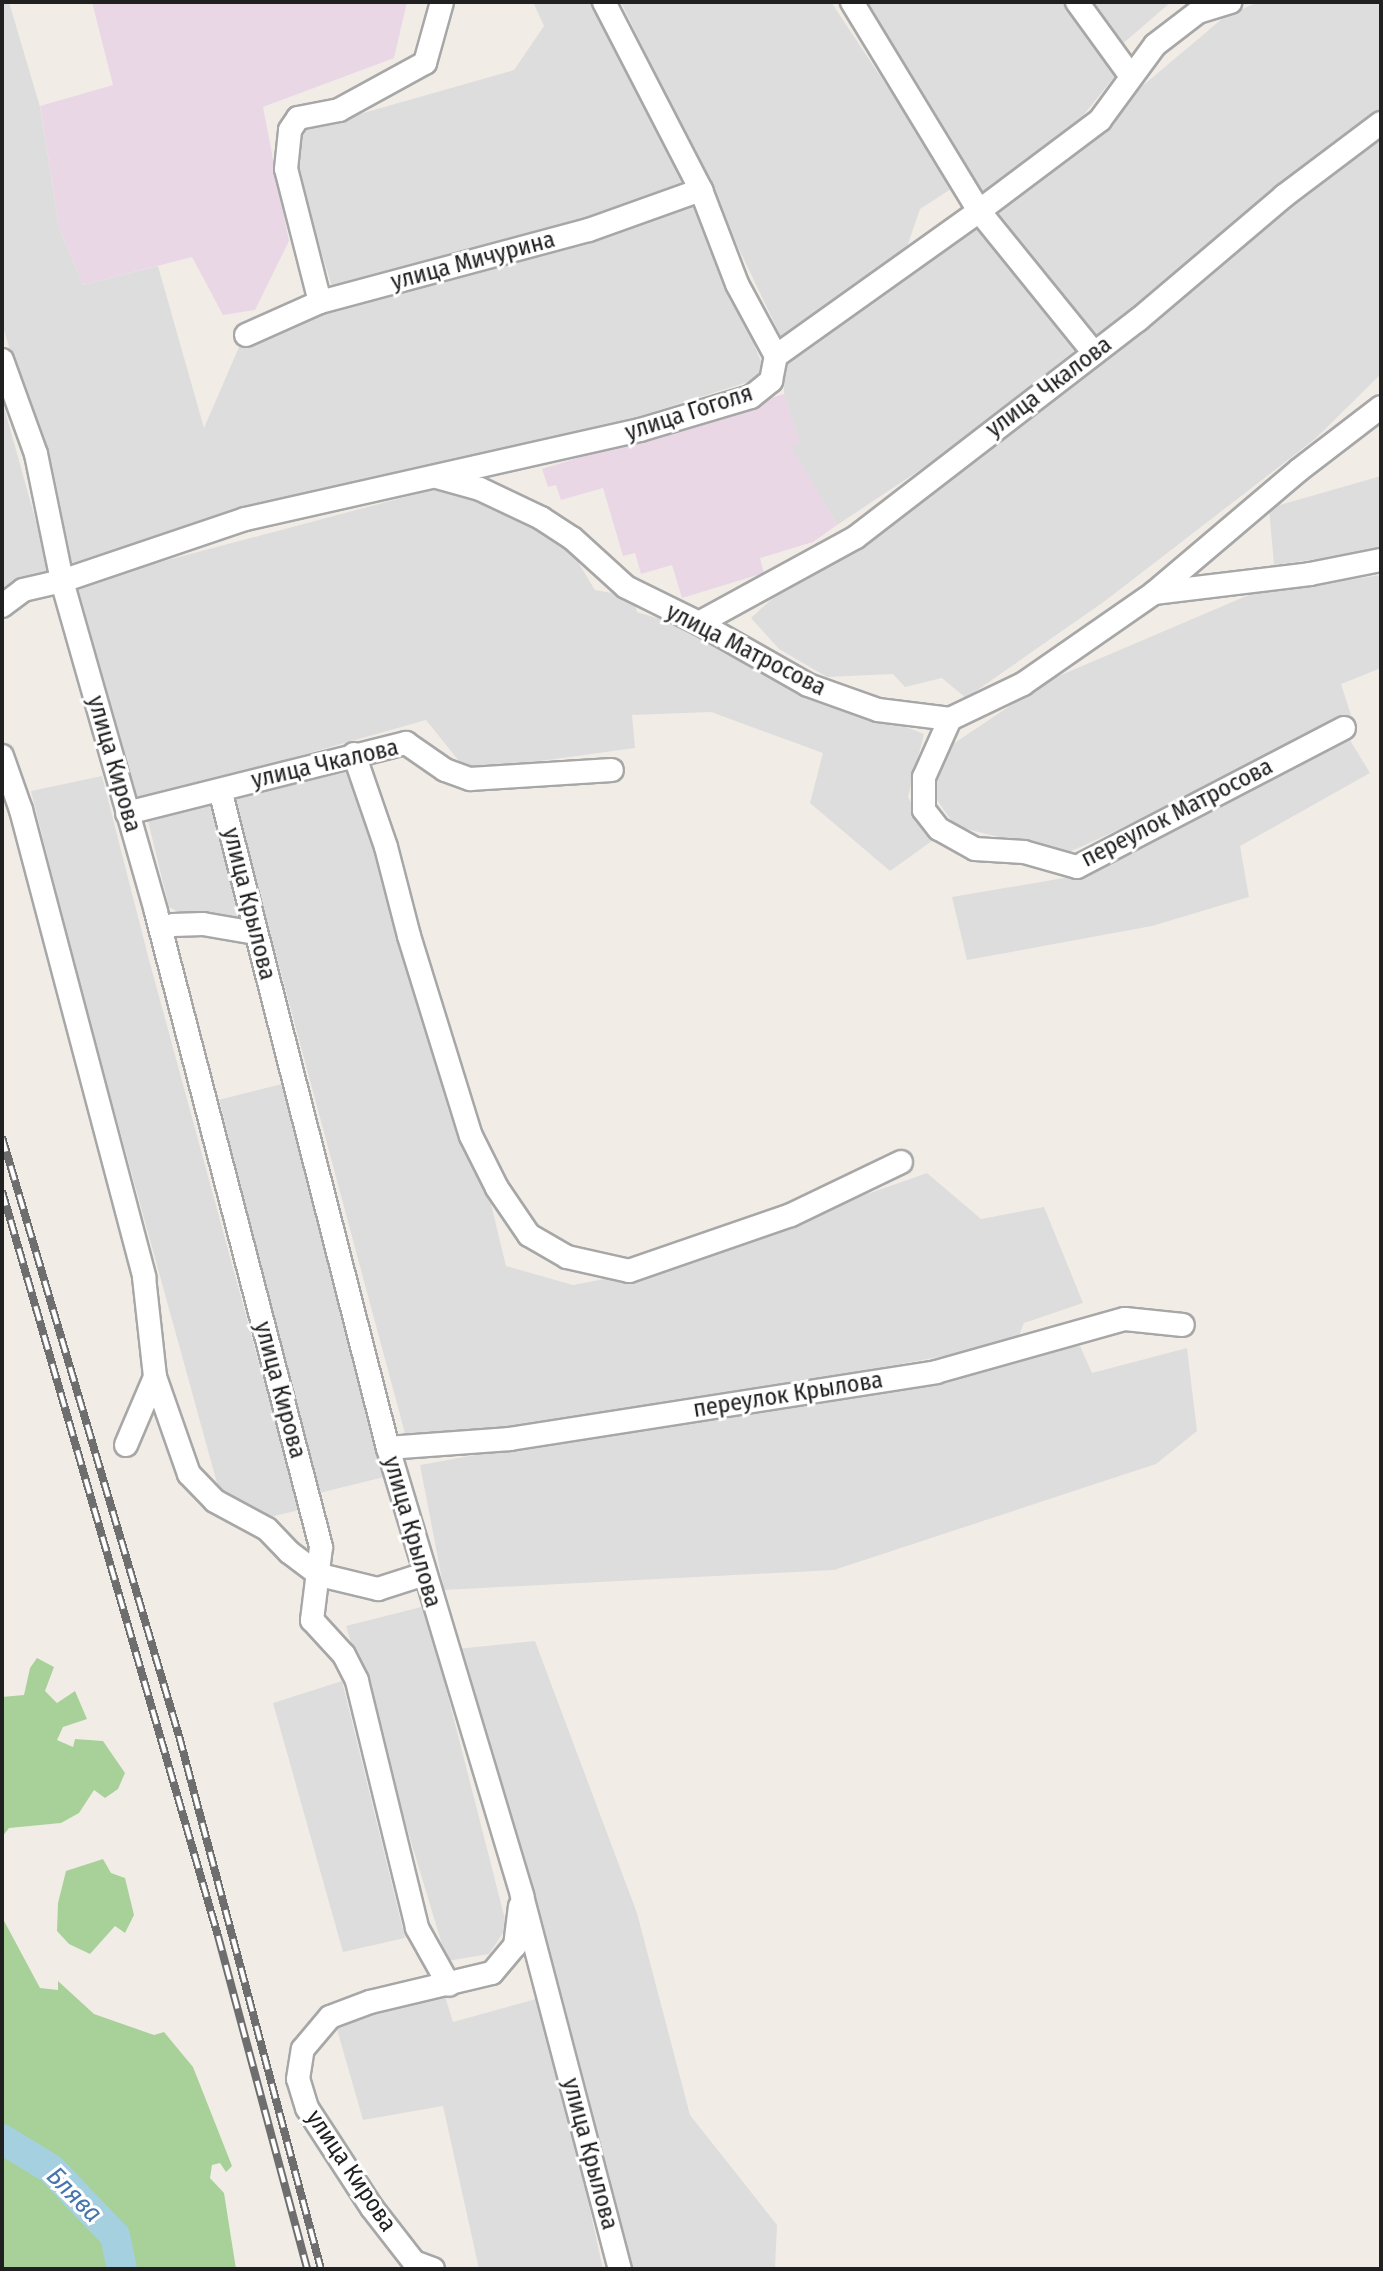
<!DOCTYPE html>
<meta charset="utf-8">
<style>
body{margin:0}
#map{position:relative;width:1383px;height:2271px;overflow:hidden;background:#f1ede6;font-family:"Fira Sans Condensed",sans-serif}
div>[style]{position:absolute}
.residential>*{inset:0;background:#dedddd;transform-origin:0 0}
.industrial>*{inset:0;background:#ead7e6}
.forest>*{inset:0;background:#a8d199}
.river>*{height:30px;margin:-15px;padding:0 15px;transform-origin:15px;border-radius:15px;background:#a5d0e0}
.roads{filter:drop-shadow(2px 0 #a7a7a7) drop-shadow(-2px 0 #a7a7a7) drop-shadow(0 2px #a7a7a7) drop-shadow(0 -2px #a7a7a7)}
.minor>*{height:22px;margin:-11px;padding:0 11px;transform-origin:11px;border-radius:11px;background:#fff}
.rail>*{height:8px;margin-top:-4px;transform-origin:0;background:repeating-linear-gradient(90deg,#fff 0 15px,#6e6e6e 0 30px);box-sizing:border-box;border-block:2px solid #6e6e6e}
span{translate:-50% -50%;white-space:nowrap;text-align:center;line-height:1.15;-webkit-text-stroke:6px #fff;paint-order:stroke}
.street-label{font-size:24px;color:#202020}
.water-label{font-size:26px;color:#4575ac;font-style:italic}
.frame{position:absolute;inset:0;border:4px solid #202020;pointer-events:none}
</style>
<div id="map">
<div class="residential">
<i style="clip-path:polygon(2px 2px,9px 2px,40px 107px,59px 227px,83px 285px,158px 266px,204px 428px,239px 347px,320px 315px,696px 204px,767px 376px,643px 415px,223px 515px,72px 563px,2px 323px)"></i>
<i style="clip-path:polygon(533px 2px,598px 2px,686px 184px,585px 220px,332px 287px,292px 156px,307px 129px,514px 70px,544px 26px)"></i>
<i style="clip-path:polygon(621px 2px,831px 2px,954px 187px,920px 209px,906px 250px,881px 276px,781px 337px)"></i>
<i style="clip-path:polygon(860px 2px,1063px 2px,1115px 76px,1065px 138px,981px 200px)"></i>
<i style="clip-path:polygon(1089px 2px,1171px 2px,1120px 46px)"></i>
<i style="clip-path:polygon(1258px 2px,1381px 2px,1381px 111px,1096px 341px,993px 212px,1223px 18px)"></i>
<i style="clip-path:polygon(1381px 134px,1381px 374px,1315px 439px,1105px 601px,966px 698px,942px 678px,905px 687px,893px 674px,827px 677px,779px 649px,751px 618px,775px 596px)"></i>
<i style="clip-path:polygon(976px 225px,1078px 348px,941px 456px,837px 525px,790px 446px,799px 442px,784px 394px,784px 361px)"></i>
<i style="clip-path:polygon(2px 400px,51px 575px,2px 591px)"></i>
<i style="clip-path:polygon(1381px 476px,1381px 550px,1274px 565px,1269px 508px)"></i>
<i style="clip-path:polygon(450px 485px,545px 508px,595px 590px,633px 597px,637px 612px,704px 632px,757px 669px,924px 734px,908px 797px,932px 841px,890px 871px,810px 803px,823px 753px,711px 712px,632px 715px,635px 748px,467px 771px,426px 720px,136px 802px,74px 585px)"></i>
<i style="clip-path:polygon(1381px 575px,1381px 668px,1341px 684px,1351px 715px,1241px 774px,1065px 854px,955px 826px,929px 788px,947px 748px,1047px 681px,1251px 594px)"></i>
<i style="clip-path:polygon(1345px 732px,1370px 773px,1240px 846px,1249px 897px,1152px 926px,967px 960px,952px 897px,1064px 878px)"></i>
<i style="clip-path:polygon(352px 766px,449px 1112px,486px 1183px,506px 1266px,573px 1285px,651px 1270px,927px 1173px,981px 1219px,1044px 1207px,1083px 1303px,1024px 1323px,1016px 1343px,591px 1420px,407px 1441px,234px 798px)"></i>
<i style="clip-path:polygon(102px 776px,148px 956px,299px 1510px,266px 1518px,220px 1494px,77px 975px,31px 791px)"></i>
<i style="clip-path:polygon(212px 801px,238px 917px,190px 918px,169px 907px,147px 817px)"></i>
<i style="left:290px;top:1082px;width:406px;height:73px;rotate:76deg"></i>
<i style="clip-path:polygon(1080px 1346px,1092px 1373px,1187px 1348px,1197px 1431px,1156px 1464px,834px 1570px,444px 1590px,420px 1465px)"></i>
<i style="clip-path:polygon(425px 1606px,507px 1927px,489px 1954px,447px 1961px,346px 1626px)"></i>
<i style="clip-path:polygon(535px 1641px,637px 1913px,690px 2115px,777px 2225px,775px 2269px,632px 2269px,567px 2029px,456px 1649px)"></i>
<i style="clip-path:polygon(342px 1681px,405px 1938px,343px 1952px,273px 1703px)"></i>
<i style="clip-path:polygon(444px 1993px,453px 2022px,543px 1997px,603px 2269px,479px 2269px,443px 2106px,363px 2120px,336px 2026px)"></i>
</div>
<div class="industrial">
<i style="clip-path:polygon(92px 2px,407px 2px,394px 58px,263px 107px,289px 241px,255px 310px,223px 315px,192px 257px,83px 285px,59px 227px,40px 106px,113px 85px)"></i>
<i style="clip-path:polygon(784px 394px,800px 443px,791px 446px,837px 525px,813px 542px,760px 558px,764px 573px,682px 598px,672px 565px,641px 574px,635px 553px,623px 556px,603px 488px,561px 500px,556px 485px,548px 487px,542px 469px)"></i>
</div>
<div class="forest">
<i style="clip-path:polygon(37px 1658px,54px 1667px,45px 1691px,57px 1703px,75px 1691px,87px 1719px,63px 1727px,57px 1740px,73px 1747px,75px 1739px,103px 1741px,125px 1773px,118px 1789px,105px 1798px,94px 1790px,79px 1813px,61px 1823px,9px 1828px,2px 1837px,2px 1697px,24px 1695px,30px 1668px)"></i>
<i style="clip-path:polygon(103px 1859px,111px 1873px,125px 1878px,134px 1915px,125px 1933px,115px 1926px,90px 1954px,69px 1944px,57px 1931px,58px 1903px,66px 1871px)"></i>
<i style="clip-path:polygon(2px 1917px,40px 1988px,58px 1990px,58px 1981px,94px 2014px,154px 2035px,164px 2032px,193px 2067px,232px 2166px,226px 2172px,220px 2163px,212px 2165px,210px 2178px,224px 2193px,236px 2269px,2px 2269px)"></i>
</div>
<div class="river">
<i style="left:2px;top:2139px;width:57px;rotate:31.5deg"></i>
<i style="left:51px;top:2169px;width:93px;rotate:46.3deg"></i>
<i style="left:115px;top:2236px;width:34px;rotate:78deg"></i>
</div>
<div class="roads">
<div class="minor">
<i style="left:604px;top:2px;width:212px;rotate:62.7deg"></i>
<i style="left:701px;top:190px;width:101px;rotate:69deg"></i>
<i style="left:737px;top:284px;width:82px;rotate:61.6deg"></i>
<i style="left:852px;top:2px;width:245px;rotate:58.7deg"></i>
<i style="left:979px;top:211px;width:183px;rotate:51deg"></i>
<i style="left:1077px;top:2px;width:90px;rotate:54deg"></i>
<i style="left:320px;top:302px;width:137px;rotate:-104.3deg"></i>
<i style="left:286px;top:169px;width:39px;rotate:-84deg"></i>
<i style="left:290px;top:130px;width:14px;rotate:-56deg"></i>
<i style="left:298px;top:118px;width:42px;rotate:-11deg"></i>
<i style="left:339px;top:110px;width:98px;rotate:-28.7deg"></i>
<i style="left:425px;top:63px;width:63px;rotate:-74.4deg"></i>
<i style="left:246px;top:335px;width:81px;rotate:-24deg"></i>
<i style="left:320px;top:302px;width:278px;rotate:-15deg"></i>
<i style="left:589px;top:230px;width:119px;rotate:-19.7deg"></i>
<i style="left:2px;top:360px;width:100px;rotate:70.1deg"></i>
<i style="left:36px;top:454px;width:130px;rotate:78.4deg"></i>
<i style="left:62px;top:581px;width:344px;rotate:74.1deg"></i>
<i style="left:156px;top:912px;width:656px;rotate:75.43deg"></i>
<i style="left:321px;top:1547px;width:74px;rotate:97deg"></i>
<i style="left:312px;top:1620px;width:47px;rotate:47.6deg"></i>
<i style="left:344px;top:1655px;width:29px;rotate:63deg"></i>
<i style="left:357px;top:1681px;width:254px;rotate:76.3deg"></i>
<i style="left:417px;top:1928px;width:65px;rotate:60.7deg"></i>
<i style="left:440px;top:478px;width:41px;rotate:15.4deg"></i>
<i style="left:480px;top:489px;width:68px;rotate:25.4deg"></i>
<i style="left:541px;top:518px;width:37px;rotate:33deg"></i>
<i style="left:572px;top:538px;width:73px;rotate:42.2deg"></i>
<i style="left:626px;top:587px;width:81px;rotate:26.3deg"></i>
<i style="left:699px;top:623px;width:125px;rotate:29.6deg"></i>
<i style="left:808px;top:685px;width:74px;rotate:19.7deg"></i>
<i style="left:878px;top:710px;width:73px;rotate:7.1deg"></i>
<i style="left:950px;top:719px;width:81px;rotate:-25.6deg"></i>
<i style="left:1023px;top:684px;width:160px;rotate:-34.8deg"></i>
<i style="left:1154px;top:593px;width:157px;rotate:-6.9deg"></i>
<i style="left:1310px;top:574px;width:72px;rotate:-11.2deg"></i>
<i style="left:1154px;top:593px;width:190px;rotate:-40.3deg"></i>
<i style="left:1299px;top:470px;width:103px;rotate:-37.5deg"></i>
<i style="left:2px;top:606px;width:26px;rotate:-37deg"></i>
<i style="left:23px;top:590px;width:40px;rotate:-13deg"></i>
<i style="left:62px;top:581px;width:193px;rotate:-18.7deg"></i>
<i style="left:245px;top:519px;width:405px;rotate:-12.7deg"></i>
<i style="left:640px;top:430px;width:116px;rotate:-16.6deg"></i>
<i style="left:751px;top:397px;width:26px;rotate:-39deg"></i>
<i style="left:771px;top:381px;width:25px;rotate:-79deg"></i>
<i style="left:776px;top:356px;width:249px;rotate:-35.5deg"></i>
<i style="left:979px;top:211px;width:151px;rotate:-36.9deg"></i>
<i style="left:1100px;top:120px;width:93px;rotate:-53.7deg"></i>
<i style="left:1155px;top:45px;width:54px;rotate:-37.5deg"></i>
<i style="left:1198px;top:12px;width:34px;rotate:-17deg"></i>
<i style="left:699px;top:623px;width:179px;rotate:-28.7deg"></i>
<i style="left:856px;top:537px;width:356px;rotate:-37.6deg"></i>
<i style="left:1138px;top:320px;width:192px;rotate:-40.3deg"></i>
<i style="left:1284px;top:196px;width:121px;rotate:-37deg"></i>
<i style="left:950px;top:719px;width:64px;rotate:114.1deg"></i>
<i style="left:924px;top:777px;width:33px;rotate:90deg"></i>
<i style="left:924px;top:810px;width:24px;rotate:52deg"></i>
<i style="left:939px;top:829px;width:41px;rotate:29.1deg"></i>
<i style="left:975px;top:849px;width:49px;rotate:3.5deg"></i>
<i style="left:1024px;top:852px;width:55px;rotate:15.8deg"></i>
<i style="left:1077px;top:867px;width:301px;rotate:-27.5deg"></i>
<i style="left:354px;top:754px;width:98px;rotate:71deg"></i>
<i style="left:386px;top:847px;width:92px;rotate:75.5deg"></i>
<i style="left:409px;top:936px;width:209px;rotate:72.8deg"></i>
<i style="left:471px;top:1136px;width:58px;rotate:63.4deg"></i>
<i style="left:497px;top:1188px;width:57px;rotate:55.8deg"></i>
<i style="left:529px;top:1235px;width:44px;rotate:30.1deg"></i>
<i style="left:567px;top:1257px;width:64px;rotate:12.7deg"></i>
<i style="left:629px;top:1271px;width:171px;rotate:-19.1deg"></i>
<i style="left:791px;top:1215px;width:122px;rotate:-25.7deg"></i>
<i style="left:2px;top:756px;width:57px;rotate:70.6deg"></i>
<i style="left:21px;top:810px;width:483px;rotate:75.2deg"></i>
<i style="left:144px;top:1277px;width:101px;rotate:83.7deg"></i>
<i style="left:155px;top:1377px;width:74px;rotate:113.1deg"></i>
<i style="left:220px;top:790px;width:679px;rotate:75.68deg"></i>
<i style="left:388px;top:1448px;width:468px;rotate:73.3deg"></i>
<i style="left:522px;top:1896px;width:386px;rotate:75.3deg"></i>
<i style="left:127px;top:813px;width:288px;rotate:-14.1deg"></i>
<i style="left:406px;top:743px;width:47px;rotate:34.7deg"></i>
<i style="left:445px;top:770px;width:27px;rotate:20deg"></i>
<i style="left:470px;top:779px;width:142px;rotate:-3.6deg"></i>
<i style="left:173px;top:925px;width:30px;rotate:-2deg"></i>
<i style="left:203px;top:924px;width:53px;rotate:9.8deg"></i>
<i style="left:155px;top:1377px;width:103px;rotate:70.7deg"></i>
<i style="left:189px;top:1474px;width:37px;rotate:46deg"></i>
<i style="left:215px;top:1501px;width:59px;rotate:28.3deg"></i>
<i style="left:267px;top:1529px;width:32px;rotate:46deg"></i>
<i style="left:289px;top:1552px;width:39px;rotate:37deg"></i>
<i style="left:320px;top:1575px;width:60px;rotate:13.6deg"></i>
<i style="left:378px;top:1589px;width:49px;rotate:-17.7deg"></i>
<i style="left:388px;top:1448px;width:122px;rotate:-4.2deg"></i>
<i style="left:510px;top:1439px;width:431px;rotate:-8.9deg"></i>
<i style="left:936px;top:1372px;width:196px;rotate:-15.7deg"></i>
<i style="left:1125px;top:1319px;width:58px;rotate:5.9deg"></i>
<i style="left:433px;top:2269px;width:20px;rotate:-160deg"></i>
<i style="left:414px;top:2262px;width:68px;rotate:-127.9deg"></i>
<i style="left:372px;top:2208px;width:119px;rotate:-123deg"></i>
<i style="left:307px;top:2108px;width:30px;rotate:-107deg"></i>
<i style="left:298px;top:2079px;width:30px;rotate:-81deg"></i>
<i style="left:303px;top:2049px;width:42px;rotate:-49.8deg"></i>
<i style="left:330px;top:2017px;width:43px;rotate:-20.6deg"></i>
<i style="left:370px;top:2002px;width:125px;rotate:-13.4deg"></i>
<i style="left:492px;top:1973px;width:35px;rotate:-50deg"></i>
<i style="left:515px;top:1946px;width:40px;rotate:-82.9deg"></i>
</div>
</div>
<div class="rail">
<i style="left:2px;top:1137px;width:625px;rotate:73.54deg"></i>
<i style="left:179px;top:1736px;width:552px;rotate:75.08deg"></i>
<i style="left:2px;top:1191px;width:776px;rotate:73.83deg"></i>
<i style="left:218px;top:1936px;width:345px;rotate:75deg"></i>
</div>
<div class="street-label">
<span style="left:473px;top:261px;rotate:-15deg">улица Мичурина</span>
<span style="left:1049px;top:387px;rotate:-37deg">улица Чкалова</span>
<span style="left:689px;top:413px;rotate:-18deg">улица Гоголя</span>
<span style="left:746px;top:650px;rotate:27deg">улица Матросова</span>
<span style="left:114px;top:764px;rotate:74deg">улица Кирова</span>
<span style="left:325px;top:764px;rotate:-13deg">улица Чкалова</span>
<span style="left:1177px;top:813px;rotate:-27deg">переулок Матросова</span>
<span style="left:249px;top:904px;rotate:76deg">улица Крылова</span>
<span style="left:280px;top:1390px;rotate:75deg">улица Кирова</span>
<span style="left:788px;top:1395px;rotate:-9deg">переулок Крылова</span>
<span style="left:412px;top:1532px;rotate:74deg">улица Крылова</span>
<span style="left:590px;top:2154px;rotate:75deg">улица Крылова</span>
<span style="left:351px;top:2171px;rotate:56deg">улица Кирова</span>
</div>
<div class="water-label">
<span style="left:74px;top:2195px;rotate:45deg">Блява</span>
</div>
<div class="frame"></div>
</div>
